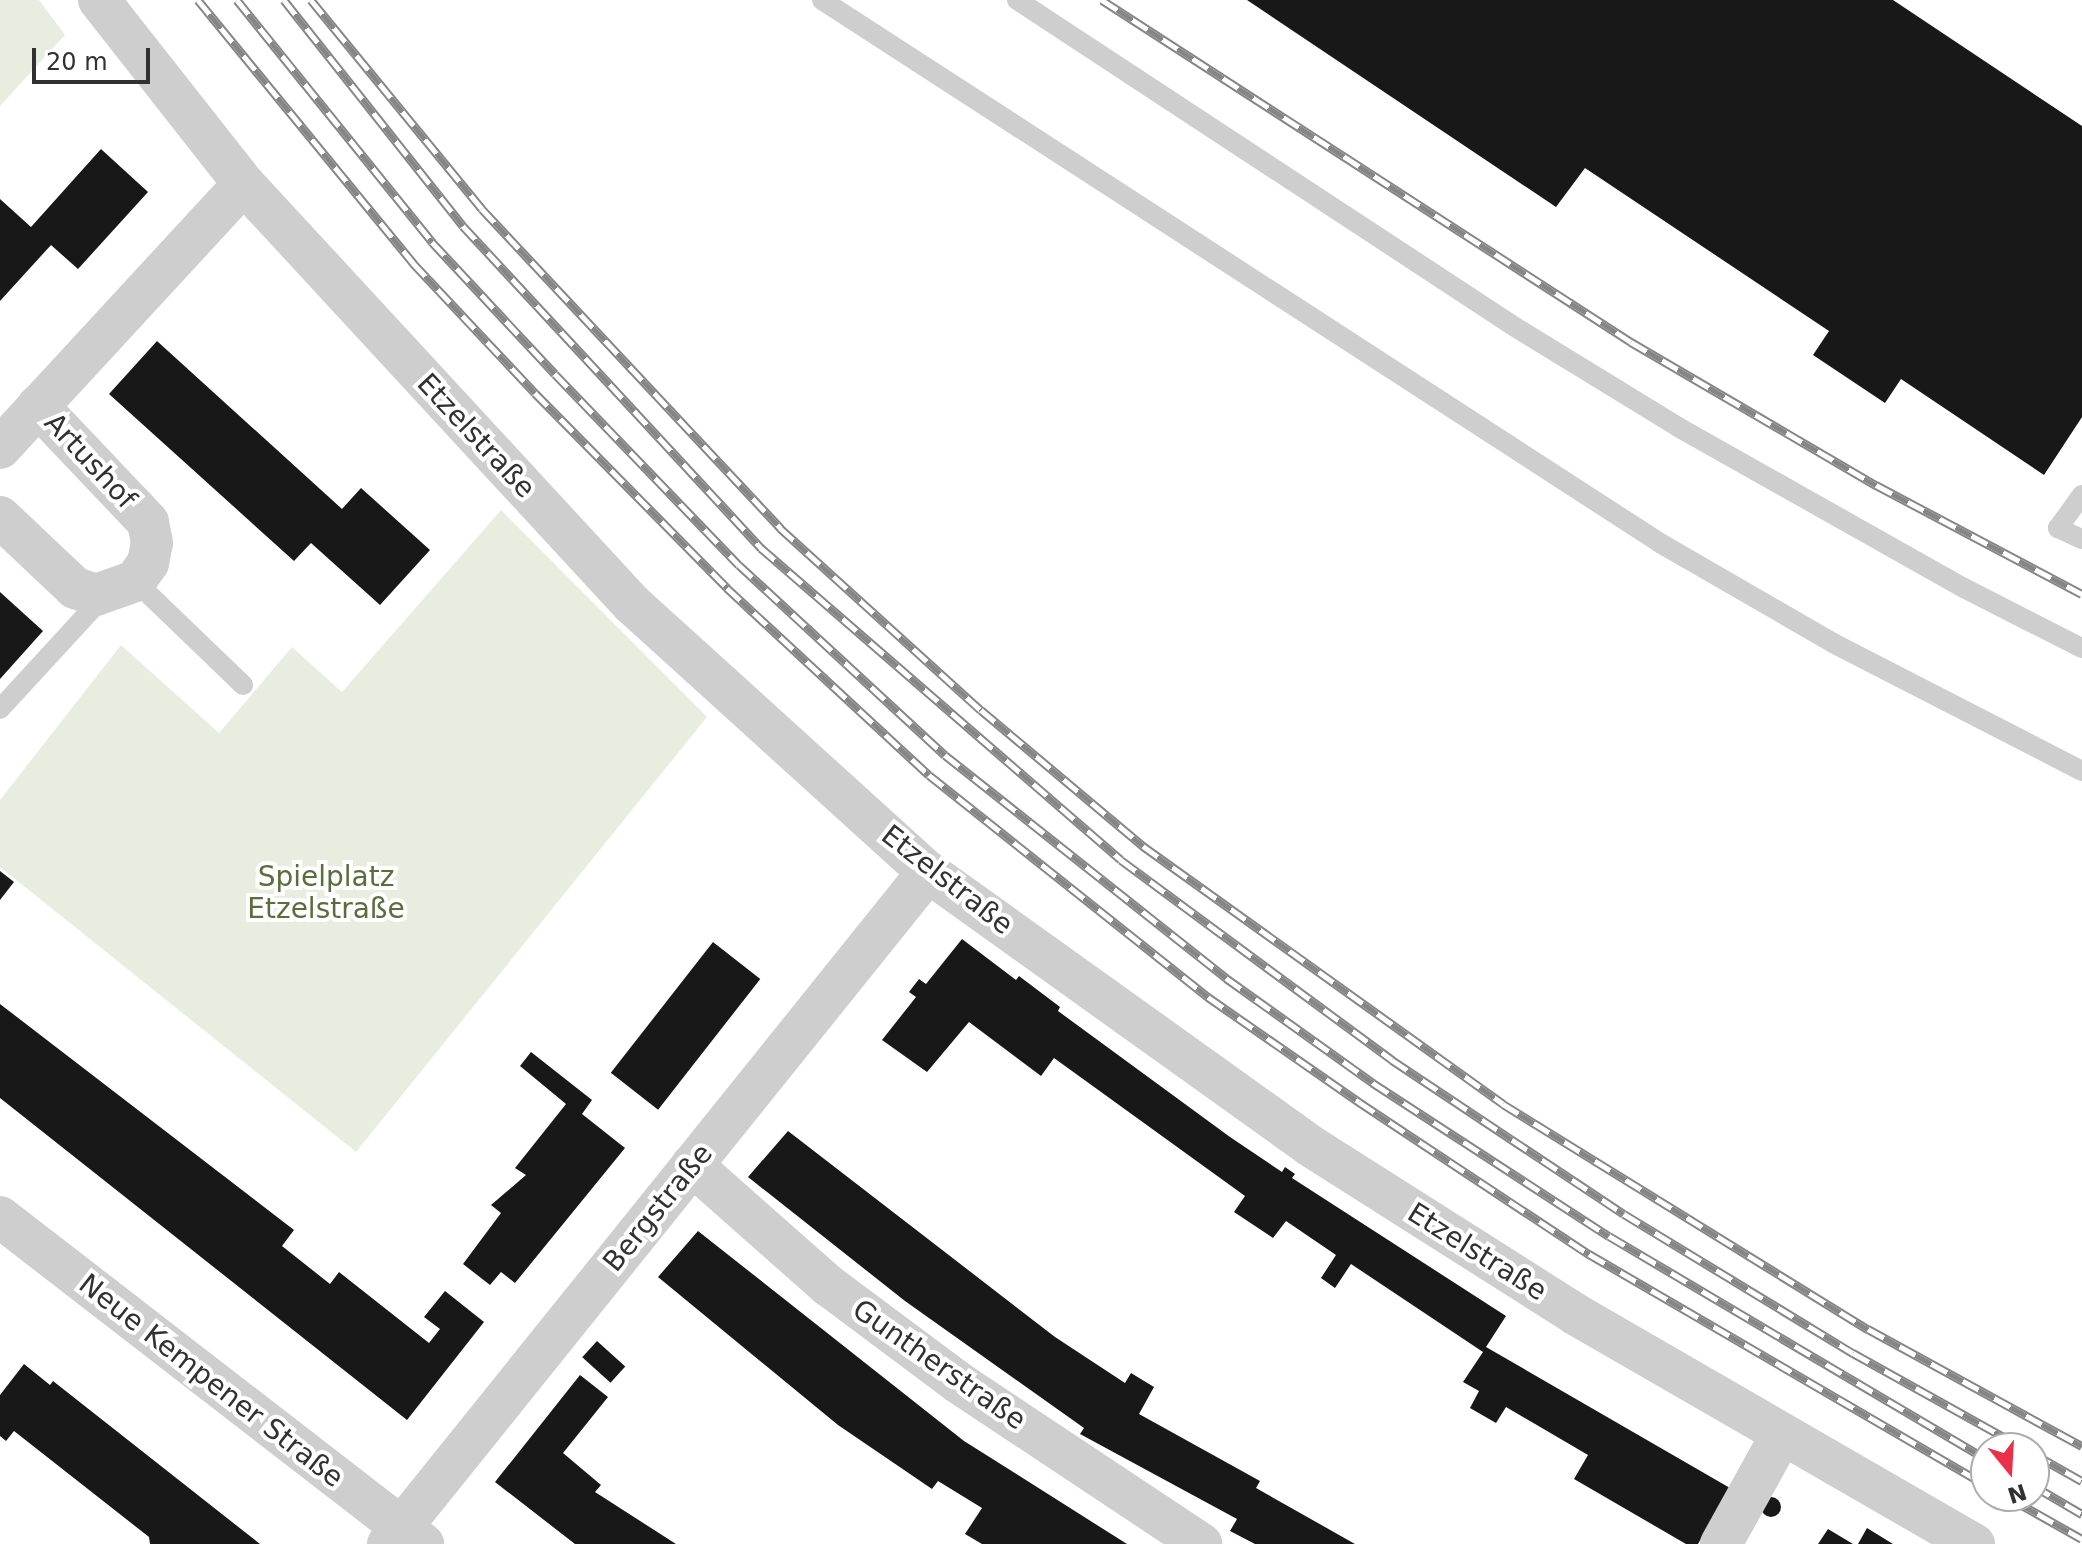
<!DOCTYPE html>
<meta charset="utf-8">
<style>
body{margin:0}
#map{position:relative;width:2082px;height:1544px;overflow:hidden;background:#fff;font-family:"DejaVu Sans",sans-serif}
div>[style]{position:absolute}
.green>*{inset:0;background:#e8eedf}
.building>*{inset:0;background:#181818;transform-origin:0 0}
.round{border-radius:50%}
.lane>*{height:20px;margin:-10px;padding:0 10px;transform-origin:10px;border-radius:10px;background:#cecece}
.street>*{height:42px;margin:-21px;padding:0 21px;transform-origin:21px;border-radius:21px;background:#cecece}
.rail>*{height:9px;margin-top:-4.5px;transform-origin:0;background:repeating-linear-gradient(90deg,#fff 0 18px,#868686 0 36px);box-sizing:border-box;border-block:2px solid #868686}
span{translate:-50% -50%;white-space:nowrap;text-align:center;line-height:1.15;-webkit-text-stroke:8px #fff;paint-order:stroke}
.street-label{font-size:28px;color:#313131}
.park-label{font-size:28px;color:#576f3c}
.north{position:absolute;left:1970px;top:1432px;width:80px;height:80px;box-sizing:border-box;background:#fff;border:2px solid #adadad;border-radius:50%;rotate:162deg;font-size:22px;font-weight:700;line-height:32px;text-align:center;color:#313131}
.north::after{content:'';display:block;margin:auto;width:28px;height:36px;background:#eb314a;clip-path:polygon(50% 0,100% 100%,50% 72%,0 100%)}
.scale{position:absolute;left:32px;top:48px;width:118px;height:36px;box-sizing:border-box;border:4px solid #313131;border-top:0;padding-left:10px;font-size:24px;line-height:28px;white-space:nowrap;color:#313131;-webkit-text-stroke:6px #fff;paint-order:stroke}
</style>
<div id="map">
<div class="green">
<i style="clip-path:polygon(0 0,39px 0,65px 35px,0 106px)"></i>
<i style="clip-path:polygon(501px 510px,707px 717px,356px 1152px,0 867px,0 800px,121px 645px,219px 733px,292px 647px,342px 692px)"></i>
</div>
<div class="building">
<i style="clip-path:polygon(1247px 0,1893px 0,2082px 126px,2082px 417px,2044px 475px,1901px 379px,1885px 403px,1813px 355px,1829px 331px,1585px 168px,1556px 207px)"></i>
<i style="clip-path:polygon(101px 149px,148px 192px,78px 269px,51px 245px,0 301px,0 199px,31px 227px)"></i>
<i style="clip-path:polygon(157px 341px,342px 509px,361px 488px,430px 550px,380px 605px,311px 543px,294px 561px,109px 394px)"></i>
<i style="clip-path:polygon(0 592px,43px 631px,0 679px)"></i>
<i style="clip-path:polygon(0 871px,14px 882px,0 900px)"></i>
<i style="clip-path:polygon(962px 939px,1016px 980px,1019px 976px,1060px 1007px,1058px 1011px,1230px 1137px,1282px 1172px,1285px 1167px,1295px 1174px,1292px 1178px,1506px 1316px,1486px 1347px,1730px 1488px,1698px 1544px,1686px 1544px,1574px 1479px,1588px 1455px,1506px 1407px,1496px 1423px,1470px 1408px,1479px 1391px,1463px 1382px,1483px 1352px,1351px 1264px,1335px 1288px,1321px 1278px,1336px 1255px,1286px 1221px,1273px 1238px,1234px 1212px,1245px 1196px,1054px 1058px,1041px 1076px,969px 1022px,927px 1072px,882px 1040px,916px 997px,909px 992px,919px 979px,926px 984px)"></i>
<i style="left:713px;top:942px;width:60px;height:166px;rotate:38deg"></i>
<i style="clip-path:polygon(0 1004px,294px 1230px,282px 1246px,330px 1284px,339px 1272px,429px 1343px,440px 1329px,424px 1317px,445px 1291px,484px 1322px,407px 1420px,0 1098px)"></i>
<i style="clip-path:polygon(531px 1052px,592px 1100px,582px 1114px,625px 1148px,515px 1283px,501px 1272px,490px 1285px,463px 1264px,501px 1213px,491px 1205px,526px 1175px,515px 1168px,566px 1104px,520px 1066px)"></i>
<i style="clip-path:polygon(788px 1131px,1055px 1337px,1125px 1383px,1131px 1373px,1154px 1387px,1139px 1414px,1260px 1481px,1256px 1488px,1355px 1544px,1255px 1544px,1230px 1531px,1237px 1519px,1080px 1434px,1084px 1428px,905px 1301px,748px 1177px)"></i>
<i style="clip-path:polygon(698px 1231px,964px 1441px,1127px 1544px,982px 1544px,965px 1534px,982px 1508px,938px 1481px,932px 1489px,838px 1425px,658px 1277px)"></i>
<i style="left:597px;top:1341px;width:38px;height:22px;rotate:42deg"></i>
<i style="clip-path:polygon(24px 1364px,50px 1385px,53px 1381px,260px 1544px,150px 1544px,149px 1537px,14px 1431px,6px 1441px,0 1436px,0 1395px)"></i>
<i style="clip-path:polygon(580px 1375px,608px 1397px,563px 1453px,601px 1485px,595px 1492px,676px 1544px,575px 1544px,495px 1482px)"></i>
<i class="round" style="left:1761px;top:1497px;width:20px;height:20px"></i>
<i style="clip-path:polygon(1867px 1528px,1893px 1544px,1858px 1544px)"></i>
<i style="clip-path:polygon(1828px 1529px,1853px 1544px,1818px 1544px)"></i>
</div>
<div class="lane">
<i style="left:822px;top:0;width:999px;rotate:32.94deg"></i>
<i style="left:1660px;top:543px;width:200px;rotate:30deg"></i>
<i style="left:1833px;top:643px;width:280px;rotate:27.2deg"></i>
<i style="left:1017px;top:0;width:596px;rotate:33.29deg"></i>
<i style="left:1515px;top:327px;width:191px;rotate:31.5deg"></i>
<i style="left:1678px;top:427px;width:328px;rotate:29.4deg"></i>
<i style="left:1964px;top:588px;width:132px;rotate:27deg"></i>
<i style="left:2082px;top:495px;width:41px;rotate:126deg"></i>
<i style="left:2058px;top:528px;width:26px;rotate:25deg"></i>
<i style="left:135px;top:581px;width:150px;rotate:43.9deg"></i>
<i style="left:0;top:709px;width:134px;rotate:-47.4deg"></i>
<i style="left:91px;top:610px;width:16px;rotate:-72deg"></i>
</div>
<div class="street">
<i style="left:99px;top:0;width:234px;rotate:51.8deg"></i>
<i style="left:244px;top:184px;width:572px;rotate:47.27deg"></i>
<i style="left:632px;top:604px;width:399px;rotate:42.2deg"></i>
<i style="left:928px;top:872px;width:469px;rotate:35.6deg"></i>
<i style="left:1309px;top:1145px;width:315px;rotate:32.4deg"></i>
<i style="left:1575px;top:1314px;width:461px;rotate:30deg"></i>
<i style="left:0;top:448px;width:359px;rotate:-47.3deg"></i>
<i style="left:0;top:517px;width:103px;rotate:43.4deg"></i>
<i style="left:75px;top:588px;width:22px;rotate:18deg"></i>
<i style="left:96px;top:595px;width:41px;rotate:-19.7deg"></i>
<i style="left:135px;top:581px;width:22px;rotate:-54deg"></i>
<i style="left:148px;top:563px;width:20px;rotate:-79deg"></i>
<i style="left:152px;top:543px;width:21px;rotate:-101deg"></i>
<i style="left:148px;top:522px;width:160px;rotate:-133.5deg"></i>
<i style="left:692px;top:1165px;width:183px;rotate:41.5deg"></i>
<i style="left:829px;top:1286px;width:162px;rotate:36.7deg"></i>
<i style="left:959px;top:1383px;width:291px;rotate:33.6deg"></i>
<i style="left:0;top:1217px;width:535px;rotate:37.71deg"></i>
<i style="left:388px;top:1544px;width:862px;rotate:-51.22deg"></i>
<i style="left:1721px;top:1544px;width:126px;rotate:-61deg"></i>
</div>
<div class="rail">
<i style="left:198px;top:0;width:340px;rotate:50.7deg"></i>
<i style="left:413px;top:263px;width:178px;rotate:46.8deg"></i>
<i style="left:535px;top:393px;width:274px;rotate:45.4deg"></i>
<i style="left:727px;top:588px;width:275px;rotate:42.8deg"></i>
<i style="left:929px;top:775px;width:357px;rotate:38.5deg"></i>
<i style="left:1208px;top:997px;width:184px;rotate:34.8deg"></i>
<i style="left:1359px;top:1102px;width:276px;rotate:33.5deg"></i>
<i style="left:1589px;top:1254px;width:459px;rotate:30.2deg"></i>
<i style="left:237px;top:0;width:311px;rotate:51.1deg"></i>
<i style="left:432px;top:242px;width:180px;rotate:47deg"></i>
<i style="left:555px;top:374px;width:265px;rotate:46.1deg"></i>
<i style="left:739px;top:565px;width:280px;rotate:42.7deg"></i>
<i style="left:945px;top:755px;width:359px;rotate:38.4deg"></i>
<i style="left:1226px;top:978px;width:181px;rotate:35.5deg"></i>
<i style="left:1373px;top:1083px;width:281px;rotate:33deg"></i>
<i style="left:1609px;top:1236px;width:438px;rotate:30.6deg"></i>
<i style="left:284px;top:0;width:288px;rotate:51.6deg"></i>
<i style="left:463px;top:226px;width:439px;rotate:47.2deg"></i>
<i style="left:761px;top:548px;width:476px;rotate:40.9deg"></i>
<i style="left:1121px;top:860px;width:337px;rotate:36.4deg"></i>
<i style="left:1392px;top:1060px;width:278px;rotate:33.6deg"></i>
<i style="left:1624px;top:1214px;width:268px;rotate:31.3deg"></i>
<i style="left:1853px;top:1353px;width:196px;rotate:29.1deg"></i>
<i style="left:311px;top:0;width:270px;rotate:50.7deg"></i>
<i style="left:482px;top:209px;width:437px;rotate:46.9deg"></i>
<i style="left:780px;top:528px;width:271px;rotate:42.2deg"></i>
<i style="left:981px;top:710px;width:212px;rotate:40deg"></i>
<i style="left:1143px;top:846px;width:443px;rotate:35.6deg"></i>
<i style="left:1503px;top:1104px;width:429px;rotate:31.7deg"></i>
<i style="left:1868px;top:1329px;width:244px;rotate:28.7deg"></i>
<i style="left:1102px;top:0;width:630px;rotate:32.88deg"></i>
<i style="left:1631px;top:342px;width:284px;rotate:30.3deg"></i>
<i style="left:1876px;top:485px;width:233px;rotate:27.9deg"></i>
<i style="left:2034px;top:1454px;width:55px;rotate:29.4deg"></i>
<i style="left:2034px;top:1486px;width:56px;rotate:30.3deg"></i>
<i style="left:2006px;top:1496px;width:87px;rotate:29.5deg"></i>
</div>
<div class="street-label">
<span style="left:476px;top:436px;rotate:47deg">Etzelstraße</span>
<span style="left:90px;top:461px;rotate:47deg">Artushof</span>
<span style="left:947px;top:880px;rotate:38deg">Etzelstraße</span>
<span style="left:658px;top:1208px;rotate:-51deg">Bergstraße</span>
<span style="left:1477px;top:1252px;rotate:32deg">Etzelstraße</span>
<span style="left:939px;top:1365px;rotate:35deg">Guntherstraße</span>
<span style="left:211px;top:1381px;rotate:38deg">Neue Kempener Straße</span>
</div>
<div class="park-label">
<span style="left:326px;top:893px">Spielplatz<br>Etzelstraße</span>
</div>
<div class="north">N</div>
<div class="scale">20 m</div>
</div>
